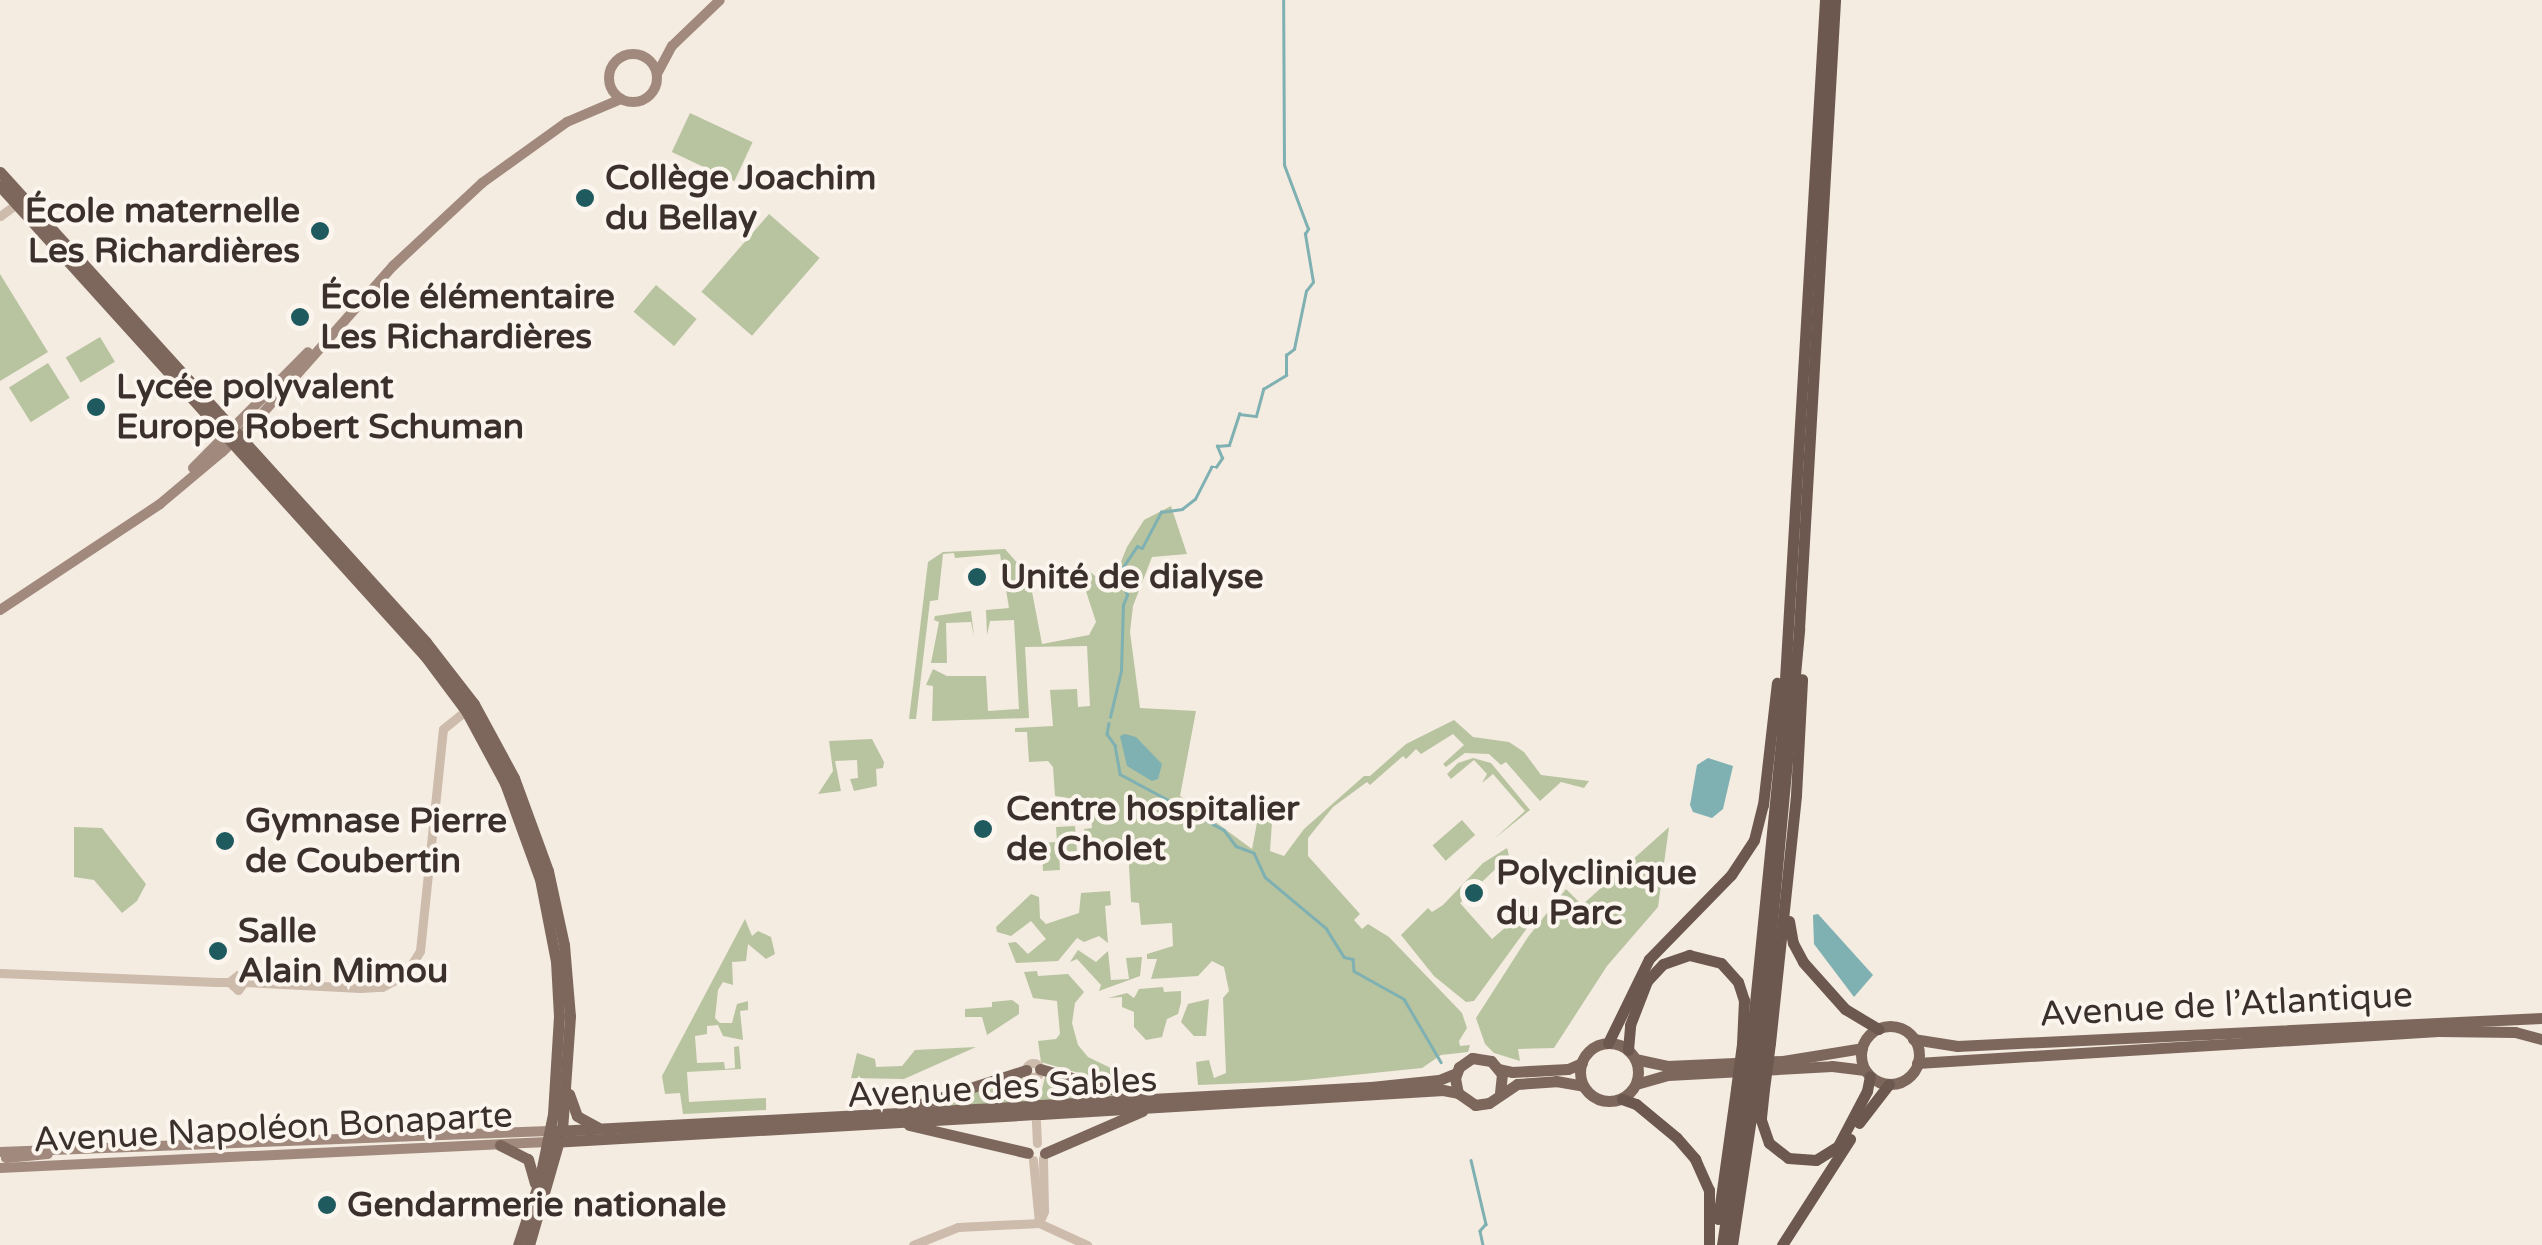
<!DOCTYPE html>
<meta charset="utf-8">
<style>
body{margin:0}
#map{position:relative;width:2542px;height:1245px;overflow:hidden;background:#f4ebe1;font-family:"Varela Round",sans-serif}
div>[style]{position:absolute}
.green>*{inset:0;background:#b8c4a0;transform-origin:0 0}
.water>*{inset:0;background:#7fb0b2}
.stream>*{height:2.5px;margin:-1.25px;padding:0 1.25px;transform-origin:1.25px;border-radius:1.25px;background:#7fb0b2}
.tertiary>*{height:9px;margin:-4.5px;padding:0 4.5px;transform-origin:4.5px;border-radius:4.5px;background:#cdbbac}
.tertiary>.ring{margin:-4.5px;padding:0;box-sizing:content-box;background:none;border:9px solid #cdbbac;border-radius:50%}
.secondary>*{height:10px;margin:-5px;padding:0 5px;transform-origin:5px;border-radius:5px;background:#a18a7d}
.secondary>.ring{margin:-5px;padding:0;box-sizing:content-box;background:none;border:10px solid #a18a7d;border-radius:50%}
.primary>*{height:11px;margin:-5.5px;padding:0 5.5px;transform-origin:5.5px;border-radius:5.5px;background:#7d675c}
.primary>.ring{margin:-5.5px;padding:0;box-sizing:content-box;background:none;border:11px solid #7d675c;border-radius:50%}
.trunk>*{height:11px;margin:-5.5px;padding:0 5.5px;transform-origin:5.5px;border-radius:5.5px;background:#6c584f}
.primary-bridge>*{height:11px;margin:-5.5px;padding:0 5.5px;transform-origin:5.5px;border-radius:5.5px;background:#7d675c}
.trunk-bridge>*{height:11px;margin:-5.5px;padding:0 5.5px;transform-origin:5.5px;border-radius:5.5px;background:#6c584f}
.dots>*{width:28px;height:28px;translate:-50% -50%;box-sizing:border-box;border:5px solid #fbf5ee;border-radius:50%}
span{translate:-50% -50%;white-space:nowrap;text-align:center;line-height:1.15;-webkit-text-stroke:8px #fbf5ee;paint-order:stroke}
.poi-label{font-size:35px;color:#3b302b;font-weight:700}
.left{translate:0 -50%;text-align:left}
.right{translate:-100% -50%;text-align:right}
.street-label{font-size:35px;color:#3b302b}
</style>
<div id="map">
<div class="green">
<i style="left:690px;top:113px;width:69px;height:43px;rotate:25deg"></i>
<i style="left:769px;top:214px;width:67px;height:103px;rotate:41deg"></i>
<i style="clip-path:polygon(0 274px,48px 352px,0 381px)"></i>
<i style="left:656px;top:285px;width:53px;height:35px;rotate:40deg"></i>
<i style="left:100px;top:337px;width:29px;height:40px;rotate:59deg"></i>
<i style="left:48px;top:363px;width:41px;height:46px;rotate:58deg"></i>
<i style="clip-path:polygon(1171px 506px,1187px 554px,1152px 557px,1133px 606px,1130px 632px,1140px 708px,1196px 711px,1180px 796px,1252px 849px,1259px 812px,1272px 822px,1270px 851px,1284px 856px,1304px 829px,1364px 776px,1370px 776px,1406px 744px,1454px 720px,1473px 737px,1509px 742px,1524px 752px,1541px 775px,1589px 781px,1584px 788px,1561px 782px,1540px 801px,1506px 762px,1501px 765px,1489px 754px,1465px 753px,1446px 767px,1443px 764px,1464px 745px,1453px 734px,1421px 754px,1416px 749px,1406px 759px,1403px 756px,1370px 785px,1367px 782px,1333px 807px,1308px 838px,1308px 856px,1360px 914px,1354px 920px,1362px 929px,1368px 924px,1389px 937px,1462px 1013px,1467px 1028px,1459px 1041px,1460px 1046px,1470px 1045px,1468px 1052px,1441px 1055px,1422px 1068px,1295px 1081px,1198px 1085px,1196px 1062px,1209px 1060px,1214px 1078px,1226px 1073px,1223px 998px,1229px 991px,1224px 967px,1212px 961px,1198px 976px,1151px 979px,1157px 959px,1147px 959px,1147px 954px,1173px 946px,1172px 923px,1141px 925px,1139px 903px,1131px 902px,1128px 847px,1123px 843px,1089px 845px,1086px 849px,1084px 829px,1092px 828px,1091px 815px,1077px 815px,1075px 799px,1055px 796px,1053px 767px,1048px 761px,1029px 762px,1027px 732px,1015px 732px,1015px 728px,1053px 726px,1050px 690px,1077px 689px,1078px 707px,1090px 706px,1087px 646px,1025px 647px,1029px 718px,932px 721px,933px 686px,926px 685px,933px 669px,947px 676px,986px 676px,988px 711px,1019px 709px,1014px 620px,990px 621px,987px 635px,986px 610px,1009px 608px,1000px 554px,955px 558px,954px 553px,943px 554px,938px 600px,930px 601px,916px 719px,909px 719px,928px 562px,943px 552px,1005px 549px,1029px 576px,1042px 644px,1089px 635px,1096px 622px,1081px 576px,1087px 569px,1110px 589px,1127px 547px,1144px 520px)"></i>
<i style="clip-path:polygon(971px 611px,974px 636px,971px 622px,946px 623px,947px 663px,931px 663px,939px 622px,934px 620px,935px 616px)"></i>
<i style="clip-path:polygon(872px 739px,884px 762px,883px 768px,876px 769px,877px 786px,854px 791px,850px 779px,858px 778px,857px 760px,835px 761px,841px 791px,818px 794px,833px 771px,829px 741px)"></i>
<i style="clip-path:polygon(1473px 758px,1491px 763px,1530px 810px,1494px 839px,1525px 811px,1493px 774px,1482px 783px,1487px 774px,1474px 760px,1451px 779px,1447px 774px,1458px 763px)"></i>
<i style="left:1462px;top:820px;width:20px;height:39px;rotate:49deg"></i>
<i style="clip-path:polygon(1075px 826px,1077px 851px,1059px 852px,1060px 870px,1043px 871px,1042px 843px,1057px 842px,1056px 827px)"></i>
<i style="clip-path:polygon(74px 827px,102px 828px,146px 884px,137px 901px,122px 913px,94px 880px,74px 877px)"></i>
<i style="clip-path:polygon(1669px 827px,1658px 907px,1607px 966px,1554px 1048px,1518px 1049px,1520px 1061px,1494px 1053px,1485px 1044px,1476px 1018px,1528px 937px,1566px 889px,1582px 905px)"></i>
<i style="clip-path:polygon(1507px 848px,1509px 856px,1460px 903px,1492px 939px,1535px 902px,1541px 909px,1474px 1001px,1466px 1002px,1434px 976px,1401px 935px,1428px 908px,1432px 912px,1443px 905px,1483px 863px)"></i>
<i style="clip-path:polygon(1110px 891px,1111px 905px,1105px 906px,1108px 943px,1099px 936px,1084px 942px,1077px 938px,1058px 961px,1016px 963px,1008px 943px,1016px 942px,1028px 954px,1046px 939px,1031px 921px,1011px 936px,997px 932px,996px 927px,1031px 894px,1039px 897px,1040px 918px,1046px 924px,1079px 913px,1081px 893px)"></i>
<i style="clip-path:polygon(745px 919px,752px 936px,758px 931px,771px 937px,775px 954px,766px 959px,748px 944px,746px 961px,732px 962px,733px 985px,723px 982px,718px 990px,715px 1018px,720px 1023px,732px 1023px,737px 1004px,748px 1001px,748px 1010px,740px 1011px,743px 1040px,723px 1036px,718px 1025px,707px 1026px,707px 1034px,695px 1036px,697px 1063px,724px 1062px,725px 1069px,735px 1068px,734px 1047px,739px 1046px,741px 1069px,687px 1072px,689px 1102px,766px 1098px,766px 1110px,683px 1114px,680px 1093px,665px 1094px,662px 1076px)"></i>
<i style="clip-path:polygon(1078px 950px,1096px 962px,1108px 951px,1111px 980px,1129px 979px,1126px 958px,1142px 957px,1140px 976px,1099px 991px,1101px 985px,1077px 959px,1070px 962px)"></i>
<i style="clip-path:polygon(1037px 971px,1038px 976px,1068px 974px,1084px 992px,1075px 1003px,1072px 1023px,1078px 1045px,1088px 1057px,1150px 1087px,1127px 1087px,1041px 1062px,1038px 1041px,1056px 1039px,1060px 1034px,1057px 1001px,1033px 998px,1024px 972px)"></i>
<i style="clip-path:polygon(1163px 987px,1164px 992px,1181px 991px,1181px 1002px,1178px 1014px,1167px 1019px,1162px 1037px,1146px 1040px,1134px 1027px,1134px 1012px,1122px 1007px,1122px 997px,1108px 998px,1127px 993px,1134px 998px,1139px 989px)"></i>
<i style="clip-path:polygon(1209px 999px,1206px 1036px,1194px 1036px,1181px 1022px,1188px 1004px)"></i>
<i style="clip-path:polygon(1012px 1000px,1019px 1005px,1019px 1014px,987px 1035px,982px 1017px,965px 1017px,965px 1009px,992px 1007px,992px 1002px)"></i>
<i style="clip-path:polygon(976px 1047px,904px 1079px,851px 1078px,857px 1053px,875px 1059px,876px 1067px,902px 1066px,915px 1050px)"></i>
<i style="clip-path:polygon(1046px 1073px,1124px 1096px,1039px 1101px)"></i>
<i style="clip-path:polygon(1020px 1076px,1028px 1082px,1031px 1102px,927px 1107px)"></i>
</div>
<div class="water">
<i style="clip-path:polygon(1125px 734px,1136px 737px,1162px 764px,1158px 779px,1152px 781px,1127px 766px,1120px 736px)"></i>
<i style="clip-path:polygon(1708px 758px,1733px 766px,1723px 809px,1712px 818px,1693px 812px,1690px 805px,1697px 765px)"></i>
<i style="clip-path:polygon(1818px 914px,1873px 975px,1854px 997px,1814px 944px,1813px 915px)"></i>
</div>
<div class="stream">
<i style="left:1110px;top:717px;width:47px;rotate:-76.6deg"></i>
<i style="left:1121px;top:671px;width:66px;rotate:-88.3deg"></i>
<i style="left:1123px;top:605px;width:11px;rotate:-68deg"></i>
<i style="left:1127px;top:595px;width:23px;rotate:-110deg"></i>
<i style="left:1119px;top:573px;width:32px;rotate:-56deg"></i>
<i style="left:1137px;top:546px;width:5px;rotate:22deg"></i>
<i style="left:1142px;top:548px;width:41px;rotate:-62.2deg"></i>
<i style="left:1161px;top:512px;width:21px;rotate:-8deg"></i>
<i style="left:1182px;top:509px;width:16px;rotate:-38deg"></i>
<i style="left:1195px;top:499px;width:36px;rotate:-63deg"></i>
<i style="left:1211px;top:467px;width:5px"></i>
<i style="left:1216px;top:467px;width:11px;rotate:-56deg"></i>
<i style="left:1222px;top:458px;width:13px;rotate:-113deg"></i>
<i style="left:1217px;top:446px;width:12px;rotate:-5deg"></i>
<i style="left:1229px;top:445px;width:33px;rotate:-72deg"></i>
<i style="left:1239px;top:414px;width:17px;rotate:7deg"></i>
<i style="left:1256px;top:416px;width:28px;rotate:-75deg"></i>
<i style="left:1263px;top:389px;width:27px;rotate:-31deg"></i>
<i style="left:1286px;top:375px;width:20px;rotate:-90deg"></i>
<i style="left:1286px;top:355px;width:10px;rotate:-37deg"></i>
<i style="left:1294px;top:349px;width:59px;rotate:-78.3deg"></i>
<i style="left:1306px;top:291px;width:11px;rotate:-52deg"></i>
<i style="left:1313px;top:282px;width:49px;rotate:-99.5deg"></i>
<i style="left:1305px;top:234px;width:6px;rotate:-59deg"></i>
<i style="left:1308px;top:229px;width:68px;rotate:-110.6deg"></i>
<i style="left:1284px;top:165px;width:165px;rotate:-90.3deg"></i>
<i style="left:1109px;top:723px;width:11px;rotate:100deg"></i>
<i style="left:1107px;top:734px;width:14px;rotate:54deg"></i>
<i style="left:1115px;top:745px;width:29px;rotate:80deg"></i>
<i style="left:1120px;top:774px;width:118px;rotate:28.3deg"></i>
<i style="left:1224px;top:830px;width:20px;rotate:53deg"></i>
<i style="left:1236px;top:846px;width:19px;rotate:21deg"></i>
<i style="left:1254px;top:853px;width:26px;rotate:65deg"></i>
<i style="left:1265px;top:877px;width:80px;rotate:39.9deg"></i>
<i style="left:1326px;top:928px;width:34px;rotate:58deg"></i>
<i style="left:1344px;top:957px;width:9px;rotate:13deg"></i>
<i style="left:1353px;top:959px;width:12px;rotate:85deg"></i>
<i style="left:1354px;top:971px;width:57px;rotate:29.2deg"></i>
<i style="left:1404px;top:999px;width:73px;rotate:59.6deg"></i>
<i style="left:1471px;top:1160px;width:66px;rotate:76.8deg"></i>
<i style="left:1486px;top:1224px;width:9px;rotate:131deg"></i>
<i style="left:1480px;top:1231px;width:14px;rotate:78deg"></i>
</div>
<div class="tertiary">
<i style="left:0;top:216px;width:24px;rotate:-36deg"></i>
<i style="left:0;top:973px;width:216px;rotate:2.4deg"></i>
<i style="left:216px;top:982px;width:13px"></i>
<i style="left:229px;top:982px;width:11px;rotate:-38deg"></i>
<i style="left:238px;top:975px;width:9px;rotate:49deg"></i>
<i style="left:229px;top:982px;width:12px;rotate:42deg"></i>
<i style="left:238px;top:990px;width:10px;rotate:-53deg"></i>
<i style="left:244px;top:982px;width:116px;rotate:3deg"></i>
<i style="left:360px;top:988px;width:22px;rotate:-3deg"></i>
<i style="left:382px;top:987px;width:26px;rotate:-28deg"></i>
<i style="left:405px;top:975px;width:28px;rotate:-58deg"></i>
<i style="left:420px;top:951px;width:223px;rotate:-84.1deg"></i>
<i style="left:443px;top:729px;width:35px;rotate:-39deg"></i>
<i class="ring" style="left:1026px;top:1063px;width:5px;height:5px"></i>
<i style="left:1034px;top:1078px;width:65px;rotate:87.4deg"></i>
<i style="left:1033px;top:1160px;width:62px;rotate:84.5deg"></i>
<i style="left:1039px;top:1223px;width:13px;rotate:-67deg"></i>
<i style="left:1044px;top:1211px;width:53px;rotate:-91.1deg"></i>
<i style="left:913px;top:1245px;width:48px;rotate:-21.8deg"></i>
<i style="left:958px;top:1227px;width:81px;rotate:-2.8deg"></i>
<i style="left:1039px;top:1223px;width:53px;rotate:24.6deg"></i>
</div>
<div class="secondary">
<i class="ring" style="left:609px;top:54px;width:38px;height:38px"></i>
<i style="left:657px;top:74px;width:32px;rotate:-62deg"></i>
<i style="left:672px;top:46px;width:66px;rotate:-43.8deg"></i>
<i style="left:193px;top:468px;width:163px;rotate:-45.2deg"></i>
<i style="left:0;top:610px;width:192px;rotate:-33.5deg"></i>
<i style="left:160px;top:504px;width:81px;rotate:-40deg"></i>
<i style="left:222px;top:452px;width:55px;rotate:-43.5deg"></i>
<i style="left:262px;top:414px;width:198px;rotate:-48.5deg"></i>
<i style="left:393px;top:266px;width:122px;rotate:-43deg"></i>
<i style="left:482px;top:183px;width:105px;rotate:-35.7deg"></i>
<i style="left:567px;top:122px;width:59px;rotate:-23.1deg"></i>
<i style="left:0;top:1152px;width:550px;rotate:-2.19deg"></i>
<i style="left:6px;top:1158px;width:42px;rotate:-5.4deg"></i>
<i style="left:0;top:1168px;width:549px;rotate:-2.72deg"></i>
</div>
<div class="primary">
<i style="left:0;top:172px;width:634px;rotate:47.81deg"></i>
<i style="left:426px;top:642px;width:78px;rotate:52.3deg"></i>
<i style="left:474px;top:704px;width:84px;rotate:61.6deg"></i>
<i style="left:514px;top:778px;width:99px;rotate:69.9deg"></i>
<i style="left:548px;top:871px;width:76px;rotate:77.8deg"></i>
<i style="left:564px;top:945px;width:71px;rotate:85.2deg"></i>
<i style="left:570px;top:1016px;width:114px;rotate:94deg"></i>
<i style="left:562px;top:1130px;width:120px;rotate:106deg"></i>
<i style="left:0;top:186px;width:634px;rotate:47.88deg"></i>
<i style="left:425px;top:656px;width:69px;rotate:53.3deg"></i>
<i style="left:466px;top:711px;width:82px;rotate:61.6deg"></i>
<i style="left:505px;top:783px;width:102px;rotate:70deg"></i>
<i style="left:540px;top:879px;width:84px;rotate:79deg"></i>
<i style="left:556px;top:961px;width:55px;rotate:86.9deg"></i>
<i style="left:559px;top:1016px;width:98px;rotate:93.5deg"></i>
<i style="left:553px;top:1114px;width:69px;rotate:101.6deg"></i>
<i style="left:539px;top:1182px;width:66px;rotate:108.4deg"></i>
<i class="ring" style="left:1861px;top:1026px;width:47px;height:47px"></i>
<i style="left:1913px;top:1039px;width:45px;rotate:9deg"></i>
<i style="left:1957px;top:1046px;width:586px;rotate:-2.74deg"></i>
<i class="ring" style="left:1580px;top:1043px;width:47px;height:47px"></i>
<i style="left:1635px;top:1059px;width:33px;rotate:12deg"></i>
<i style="left:1667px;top:1066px;width:116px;rotate:-2.5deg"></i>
<i style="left:1783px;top:1061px;width:80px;rotate:-9.3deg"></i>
<i style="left:1917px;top:1063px;width:522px;rotate:-3.51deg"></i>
<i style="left:2438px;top:1031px;width:77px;rotate:0.7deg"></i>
<i style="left:2515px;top:1032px;width:28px;rotate:15deg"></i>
<i style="left:1040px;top:1069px;width:104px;rotate:15.6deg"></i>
<i style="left:1499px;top:1069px;width:13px;rotate:13deg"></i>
<i style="left:1512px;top:1072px;width:56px;rotate:-3.1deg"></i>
<i style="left:1568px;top:1069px;width:15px;rotate:-23deg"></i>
<i style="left:1636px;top:1084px;width:33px;rotate:-16deg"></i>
<i style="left:1668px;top:1075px;width:164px;rotate:-3.1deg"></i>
<i style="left:1832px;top:1066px;width:33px;rotate:7deg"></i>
<i style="left:1500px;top:1093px;width:19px;rotate:-84deg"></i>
<i style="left:1502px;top:1074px;width:17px;rotate:-130deg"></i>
<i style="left:1491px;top:1061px;width:19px;rotate:-171deg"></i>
<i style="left:1472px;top:1058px;width:16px;rotate:145deg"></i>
<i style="left:1459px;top:1067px;width:12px;rotate:110deg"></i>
<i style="left:1455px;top:1078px;width:15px;rotate:79deg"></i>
<i style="left:1458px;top:1093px;width:21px;rotate:35deg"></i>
<i style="left:1475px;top:1105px;width:14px;rotate:-8deg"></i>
<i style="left:1489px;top:1103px;width:34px;rotate:-34deg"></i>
<i style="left:1517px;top:1084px;width:39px;rotate:-4deg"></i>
<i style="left:1556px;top:1081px;width:28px;rotate:10deg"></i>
<i style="left:569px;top:1094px;width:23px;rotate:70deg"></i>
<i style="left:577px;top:1116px;width:23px;rotate:29deg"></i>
<i style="left:1040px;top:1105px;width:331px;rotate:-3.1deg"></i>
<i style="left:1371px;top:1087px;width:68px;rotate:-5.9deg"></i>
<i style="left:1439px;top:1080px;width:18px;rotate:-22deg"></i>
<i style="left:911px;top:1107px;width:121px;rotate:-17.8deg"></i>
<i style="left:1041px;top:1114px;width:403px;rotate:-3.4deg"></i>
<i style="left:1443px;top:1090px;width:15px;rotate:11deg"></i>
<i style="left:909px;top:1125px;width:122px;rotate:13.2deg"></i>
<i style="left:555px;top:1131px;width:476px;rotate:-3deg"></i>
<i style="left:552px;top:1142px;width:480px;rotate:-3.3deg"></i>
<i style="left:500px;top:1145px;width:31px;rotate:27deg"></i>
<i style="left:528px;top:1159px;width:25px;rotate:74deg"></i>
<i style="left:1045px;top:1153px;width:106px;rotate:-23.4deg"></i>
</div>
<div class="trunk">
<i style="left:1789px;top:921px;width:22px;rotate:80deg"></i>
<i style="left:1793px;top:943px;width:21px;rotate:62deg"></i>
<i style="left:1803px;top:962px;width:63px;rotate:48.2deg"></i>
<i style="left:1845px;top:1009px;width:39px;rotate:31deg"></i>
<i style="left:1761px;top:1041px;width:414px;rotate:-84.7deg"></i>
<i style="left:1799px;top:629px;width:630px;rotate:-86.72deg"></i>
<i style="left:1608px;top:1043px;width:93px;rotate:-64deg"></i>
<i style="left:1649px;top:959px;width:117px;rotate:-45.7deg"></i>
<i style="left:1731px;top:875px;width:42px;rotate:-56.7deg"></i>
<i style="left:1754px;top:840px;width:36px;rotate:-76deg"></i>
<i style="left:1763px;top:805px;width:123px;rotate:-83.5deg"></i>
<i style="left:1751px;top:1043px;width:315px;rotate:-84.3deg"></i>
<i style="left:1782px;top:730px;width:731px;rotate:-86.63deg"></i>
<i style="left:1770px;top:1043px;width:249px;rotate:-84deg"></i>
<i style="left:1796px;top:795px;width:116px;rotate:-87deg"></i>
<i style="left:1628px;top:1050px;width:25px;rotate:-85deg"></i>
<i style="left:1630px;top:1025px;width:47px;rotate:-68.9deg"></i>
<i style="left:1647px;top:981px;width:23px;rotate:-47deg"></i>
<i style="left:1663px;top:964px;width:28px;rotate:-19deg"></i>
<i style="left:1689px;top:955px;width:33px;rotate:14deg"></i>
<i style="left:1721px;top:963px;width:25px;rotate:48deg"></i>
<i style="left:1738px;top:982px;width:19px;rotate:72deg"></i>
<i style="left:1744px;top:1000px;width:44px;rotate:92.6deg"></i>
<i style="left:1764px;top:1089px;width:31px;rotate:96deg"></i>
<i style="left:1761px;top:1120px;width:24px;rotate:71deg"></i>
<i style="left:1769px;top:1143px;width:24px;rotate:38deg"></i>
<i style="left:1788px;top:1158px;width:28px;rotate:4deg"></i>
<i style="left:1816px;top:1160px;width:26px;rotate:-32deg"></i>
<i style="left:1838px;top:1146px;width:62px;rotate:-62.2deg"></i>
<i style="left:1867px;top:1091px;width:15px;rotate:-79deg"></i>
<i style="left:1622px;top:1099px;width:15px;rotate:20deg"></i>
<i style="left:1636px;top:1104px;width:53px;rotate:39.7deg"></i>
<i style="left:1677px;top:1138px;width:28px;rotate:49deg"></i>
<i style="left:1695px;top:1159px;width:34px;rotate:66deg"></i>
<i style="left:1709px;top:1190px;width:55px;rotate:90deg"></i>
<i style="left:1859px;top:1123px;width:49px;rotate:-52.4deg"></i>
<i style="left:1718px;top:1219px;width:131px;rotate:-82.1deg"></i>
<i style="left:1722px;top:1245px;width:157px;rotate:-81.6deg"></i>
<i style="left:1732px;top:1245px;width:155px;rotate:-81.5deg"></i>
<i style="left:1782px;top:1245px;width:126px;rotate:-57.3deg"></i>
</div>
<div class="primary-bridge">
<i style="left:1030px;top:1106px;width:10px;rotate:-6deg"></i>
<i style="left:1031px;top:1114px;width:10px"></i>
</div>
<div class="trunk-bridge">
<i style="left:1736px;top:1089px;width:45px;rotate:-82.4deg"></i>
<i style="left:1764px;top:1089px;width:46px;rotate:-82.6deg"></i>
<i style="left:1745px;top:1090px;width:47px;rotate:-82.7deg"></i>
<i style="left:1755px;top:1092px;width:51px;rotate:-83.3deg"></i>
</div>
<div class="dots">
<i style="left:585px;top:198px;background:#1f5a5e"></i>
<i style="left:320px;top:231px;background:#1f5a5e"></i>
<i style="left:300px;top:317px;background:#1f5a5e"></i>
<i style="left:96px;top:407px;background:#1f5a5e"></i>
<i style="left:977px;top:577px;background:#1f5a5e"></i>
<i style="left:983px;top:829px;background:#1f5a5e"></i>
<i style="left:225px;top:841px;background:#1f5a5e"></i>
<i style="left:1474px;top:893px;background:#1f5a5e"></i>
<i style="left:218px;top:951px;background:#1f5a5e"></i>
<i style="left:327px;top:1205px;background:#1f5a5e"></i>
</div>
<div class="poi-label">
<span class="left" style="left:605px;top:198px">Collège Joachim<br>du Bellay</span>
<span class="right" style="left:300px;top:231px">École maternelle<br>Les Richardières</span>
<span class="left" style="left:320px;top:317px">École élémentaire<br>Les Richardières</span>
<span class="left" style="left:116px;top:407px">Lycée polyvalent<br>Europe Robert Schuman</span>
<span class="left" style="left:1000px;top:577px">Unité de dialyse</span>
<span class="left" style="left:1006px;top:829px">Centre hospitalier<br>de Cholet</span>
<span class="left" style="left:245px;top:841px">Gymnase Pierre<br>de Coubertin</span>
<span class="left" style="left:1496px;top:893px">Polyclinique<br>du Parc</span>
<span class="left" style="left:238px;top:951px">Salle<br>Alain Mimou</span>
<span class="left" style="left:347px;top:1205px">Gendarmerie nationale</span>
</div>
<div class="street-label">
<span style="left:2226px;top:1005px;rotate:-3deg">Avenue de l’Atlantique</span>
<span style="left:1002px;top:1088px;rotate:-3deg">Avenue des Sables</span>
<span style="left:273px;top:1128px;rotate:-3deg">Avenue Napoléon Bonaparte</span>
</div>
</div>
